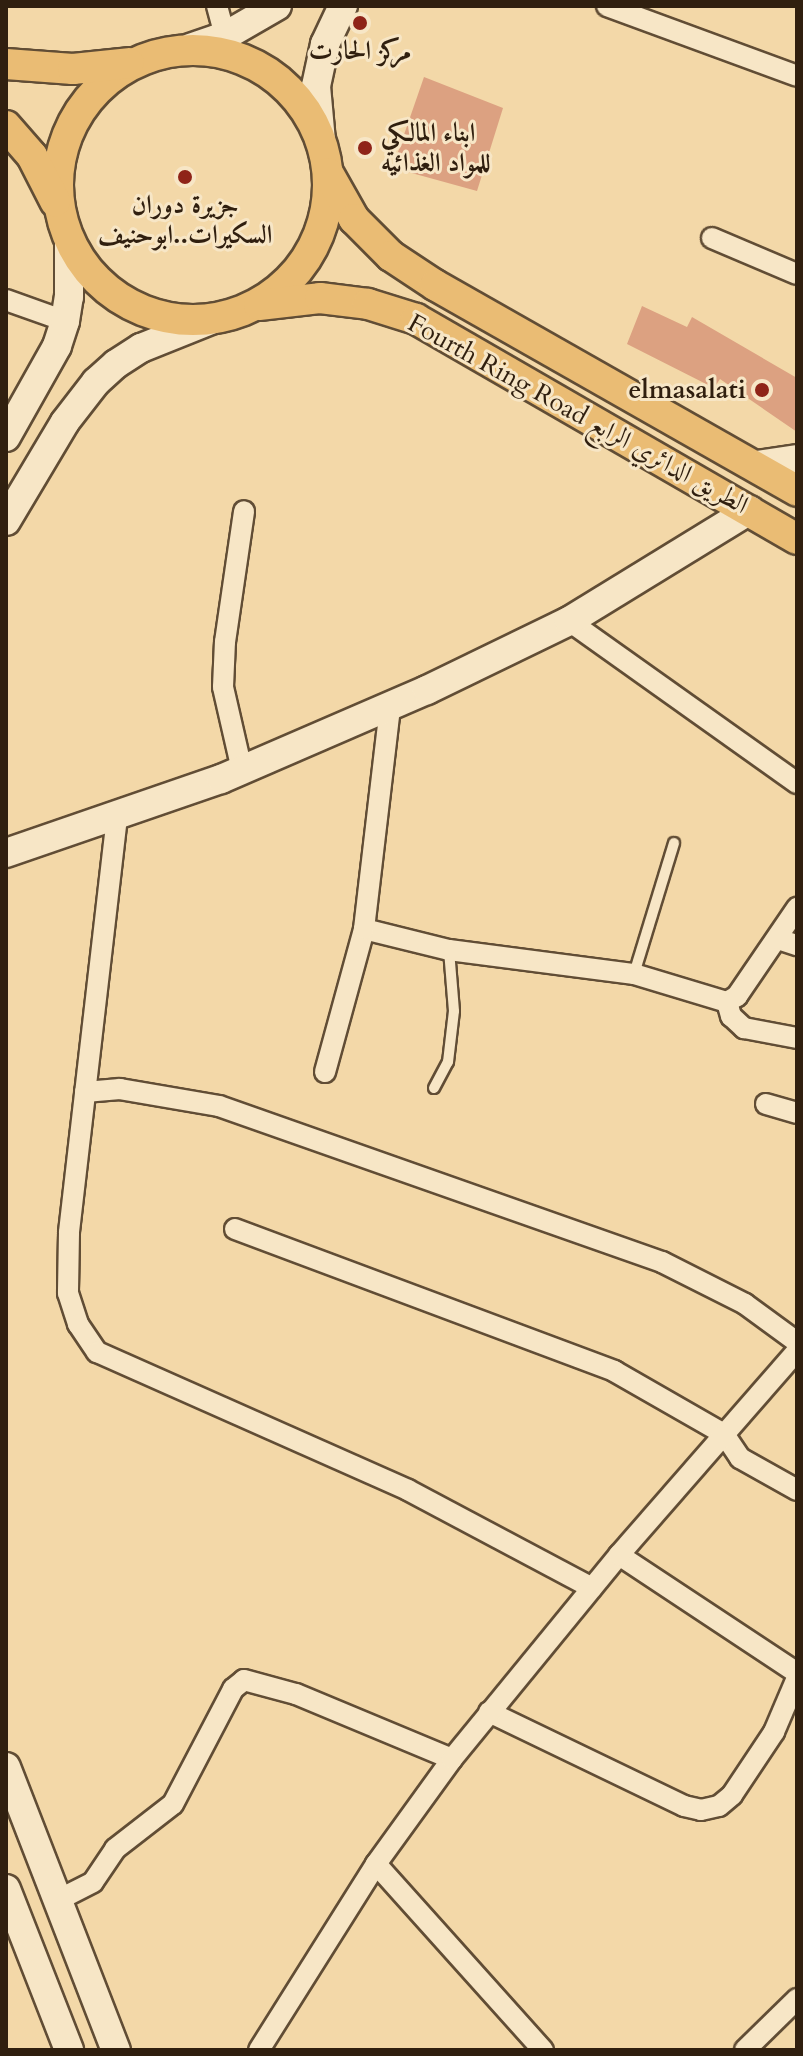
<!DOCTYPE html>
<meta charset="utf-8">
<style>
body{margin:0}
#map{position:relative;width:803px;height:2056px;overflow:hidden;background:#f3d8a8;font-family:Cardo,Amiri,serif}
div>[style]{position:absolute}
.building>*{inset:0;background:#dca181}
.roads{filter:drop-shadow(2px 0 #614d35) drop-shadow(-2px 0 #614d35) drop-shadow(0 2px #614d35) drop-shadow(0 -2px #614d35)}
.lane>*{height:10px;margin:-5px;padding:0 5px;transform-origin:5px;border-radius:5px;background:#f7e6c6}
.street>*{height:20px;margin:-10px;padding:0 10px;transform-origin:10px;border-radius:10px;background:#f7e6c6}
.secondary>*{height:28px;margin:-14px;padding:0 14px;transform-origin:14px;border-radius:14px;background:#f7e6c6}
.primary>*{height:30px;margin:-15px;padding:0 15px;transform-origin:15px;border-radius:15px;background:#eabc74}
.primary>.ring{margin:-15px;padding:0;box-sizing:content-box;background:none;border:30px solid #eabc74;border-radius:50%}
.dots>*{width:22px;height:22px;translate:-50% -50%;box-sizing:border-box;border:4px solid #f7e6c6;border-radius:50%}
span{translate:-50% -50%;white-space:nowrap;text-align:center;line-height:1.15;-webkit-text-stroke:6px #f7e6c6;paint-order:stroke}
.poi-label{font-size:26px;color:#301f0f;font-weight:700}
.left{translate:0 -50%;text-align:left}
.right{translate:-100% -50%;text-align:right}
.street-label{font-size:26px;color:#301f0f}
.frame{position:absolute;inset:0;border:8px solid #301f0f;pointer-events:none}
</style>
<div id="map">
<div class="building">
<i style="clip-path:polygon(424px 77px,503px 108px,477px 191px,408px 172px,398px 152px)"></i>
<i style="clip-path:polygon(642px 306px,687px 327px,692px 317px,797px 378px,797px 432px,720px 379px,714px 388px,627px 344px)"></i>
</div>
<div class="roads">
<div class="lane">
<i style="left:634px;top:974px;width:137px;rotate:-73deg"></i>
<i style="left:434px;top:1088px;width:30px;rotate:-62deg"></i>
<i style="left:448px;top:1062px;width:51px;rotate:-83.3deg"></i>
<i style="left:454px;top:1011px;width:61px;rotate:-94.7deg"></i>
</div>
<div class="street">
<i style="left:217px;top:6px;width:31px;rotate:75deg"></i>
<i style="left:607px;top:6px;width:202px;rotate:20.2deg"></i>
<i style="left:712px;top:238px;width:92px;rotate:23deg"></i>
<i style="left:6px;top:300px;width:63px;rotate:19.6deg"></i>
<i style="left:569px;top:621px;width:280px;rotate:35.4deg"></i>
<i style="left:242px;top:770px;width:85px;rotate:-102.9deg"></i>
<i style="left:223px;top:687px;width:45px;rotate:-87.5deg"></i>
<i style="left:225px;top:642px;width:132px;rotate:-81.7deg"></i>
<i style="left:117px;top:817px;width:419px;rotate:96.6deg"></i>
<i style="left:69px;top:1233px;width:60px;rotate:91deg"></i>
<i style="left:68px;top:1293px;width:33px;rotate:72deg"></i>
<i style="left:78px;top:1324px;width:34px;rotate:56deg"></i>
<i style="left:97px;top:1352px;width:340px;rotate:23.9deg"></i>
<i style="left:408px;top:1490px;width:208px;rotate:28deg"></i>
<i style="left:364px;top:929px;width:88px;rotate:13.9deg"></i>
<i style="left:449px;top:950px;width:187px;rotate:7.4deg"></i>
<i style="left:634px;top:974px;width:97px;rotate:16.8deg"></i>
<i style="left:727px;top:1002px;width:12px;rotate:-31deg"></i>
<i style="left:737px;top:996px;width:107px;rotate:-55.7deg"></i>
<i style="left:778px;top:939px;width:20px;rotate:18deg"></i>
<i style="left:727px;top:1002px;width:15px;rotate:74deg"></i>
<i style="left:731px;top:1016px;width:18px;rotate:43deg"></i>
<i style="left:744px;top:1028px;width:54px;rotate:10.7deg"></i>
<i style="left:325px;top:1072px;width:148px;rotate:-74.7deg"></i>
<i style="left:364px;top:929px;width:225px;rotate:-83.3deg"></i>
<i style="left:85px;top:1092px;width:35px;rotate:-5deg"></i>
<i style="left:120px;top:1089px;width:100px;rotate:9.7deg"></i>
<i style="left:219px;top:1106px;width:470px;rotate:19.4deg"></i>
<i style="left:662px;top:1262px;width:93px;rotate:26.8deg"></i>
<i style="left:745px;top:1304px;width:64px;rotate:36.2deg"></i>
<i style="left:766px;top:1104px;width:32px;rotate:16deg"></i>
<i style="left:235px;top:1229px;width:405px;rotate:20.5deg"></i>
<i style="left:614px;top:1371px;width:127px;rotate:29.8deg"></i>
<i style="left:724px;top:1434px;width:29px;rotate:56deg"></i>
<i style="left:740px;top:1458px;width:65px;rotate:29.3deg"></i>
<i style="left:619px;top:1555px;width:214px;rotate:33.5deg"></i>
<i style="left:489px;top:1712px;width:216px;rotate:25.7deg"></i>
<i style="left:684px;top:1806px;width:17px;rotate:13deg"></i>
<i style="left:701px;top:1810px;width:18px;rotate:-13deg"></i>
<i style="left:719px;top:1806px;width:17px;rotate:-40deg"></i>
<i style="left:732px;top:1795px;width:76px;rotate:-56.3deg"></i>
<i style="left:774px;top:1732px;width:59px;rotate:-66.9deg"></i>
<i style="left:376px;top:1864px;width:250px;rotate:48.1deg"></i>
<i style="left:58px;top:1900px;width:39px;rotate:-27deg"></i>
<i style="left:93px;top:1882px;width:40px;rotate:-56deg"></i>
<i style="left:115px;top:1849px;width:73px;rotate:-37.8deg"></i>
<i style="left:173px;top:1804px;width:130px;rotate:-62.4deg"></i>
<i style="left:233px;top:1689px;width:14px;rotate:-39deg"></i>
<i style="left:244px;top:1680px;width:54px;rotate:15.1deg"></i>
<i style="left:296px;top:1694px;width:169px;rotate:22.6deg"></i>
<i style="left:259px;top:2050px;width:220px;rotate:-57.8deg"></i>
<i style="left:376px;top:1864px;width:130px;rotate:-54.1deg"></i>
<i style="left:452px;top:1759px;width:264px;rotate:-50.7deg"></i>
<i style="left:619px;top:1555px;width:271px;rotate:-48.9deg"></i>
<i style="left:745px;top:2050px;width:73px;rotate:-44.4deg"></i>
</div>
<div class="secondary">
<i style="left:190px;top:48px;width:37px;rotate:-19deg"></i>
<i style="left:225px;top:36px;width:60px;rotate:-30deg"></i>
<i style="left:321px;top:141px;width:55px;rotate:-95.2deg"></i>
<i style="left:316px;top:86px;width:43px;rotate:-77.9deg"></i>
<i style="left:325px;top:44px;width:42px;rotate:-64.7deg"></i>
<i style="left:6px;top:437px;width:104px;rotate:-60.7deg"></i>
<i style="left:57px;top:346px;width:26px;rotate:-72deg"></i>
<i style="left:65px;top:321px;width:24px;rotate:-81deg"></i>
<i style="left:69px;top:297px;width:57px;rotate:-90deg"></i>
<i style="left:757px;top:465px;width:40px;rotate:-8.5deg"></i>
<i style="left:6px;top:521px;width:115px;rotate:-59.2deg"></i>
<i style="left:65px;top:422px;width:51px;rotate:-52.2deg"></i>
<i style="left:96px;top:382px;width:27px;rotate:-42deg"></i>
<i style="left:116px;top:364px;width:30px;rotate:-33deg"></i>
<i style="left:141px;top:348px;width:78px;rotate:-21.9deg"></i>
<i style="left:6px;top:853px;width:227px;rotate:-19deg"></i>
<i style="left:221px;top:779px;width:224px;rotate:-23.4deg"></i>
<i style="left:427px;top:690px;width:158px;rotate:-25.9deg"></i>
<i style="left:569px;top:621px;width:212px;rotate:-31.5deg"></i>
<i style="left:6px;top:1767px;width:304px;rotate:68.8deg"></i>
<i style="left:6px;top:1889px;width:173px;rotate:68.6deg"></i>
</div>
<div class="primary">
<i class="ring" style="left:58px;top:50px;width:240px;height:240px"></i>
<i style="left:6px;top:64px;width:67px;rotate:4.3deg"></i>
<i style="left:73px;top:69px;width:56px;rotate:-6.1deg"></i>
<i style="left:6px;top:126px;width:40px;rotate:49deg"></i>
<i style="left:32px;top:156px;width:51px;rotate:62.9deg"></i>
<i style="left:328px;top:173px;width:53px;rotate:60.5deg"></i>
<i style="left:354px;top:219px;width:52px;rotate:45deg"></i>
<i style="left:391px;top:256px;width:53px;rotate:33.4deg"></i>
<i style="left:435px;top:285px;width:417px;rotate:29.6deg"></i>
<i style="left:259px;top:305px;width:61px;rotate:-6.5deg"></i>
<i style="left:320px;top:298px;width:48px;rotate:7.1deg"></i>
<i style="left:368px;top:304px;width:50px;rotate:17.4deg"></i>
<i style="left:416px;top:319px;width:440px;rotate:30deg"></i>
</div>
</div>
<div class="dots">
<i style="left:360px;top:23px;background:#8f2418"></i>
<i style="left:365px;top:148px;background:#8f2418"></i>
<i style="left:185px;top:177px;background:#8f2418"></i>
<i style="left:762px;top:390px;background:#8f2418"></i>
</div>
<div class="poi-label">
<span style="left:360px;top:51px">مركز الحارت</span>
<span class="left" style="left:381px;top:148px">ابناء المالكي<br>للمواد الغذائيه</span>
<span style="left:185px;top:220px">جزيرة دوران<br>السكيرات..ابوحنيف</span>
<span class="right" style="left:746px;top:390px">elmasalati</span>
</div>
<div class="street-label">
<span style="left:578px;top:414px;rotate:29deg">Fourth Ring Road الطريق الدائري الرابع</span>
</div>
<div class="frame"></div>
</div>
